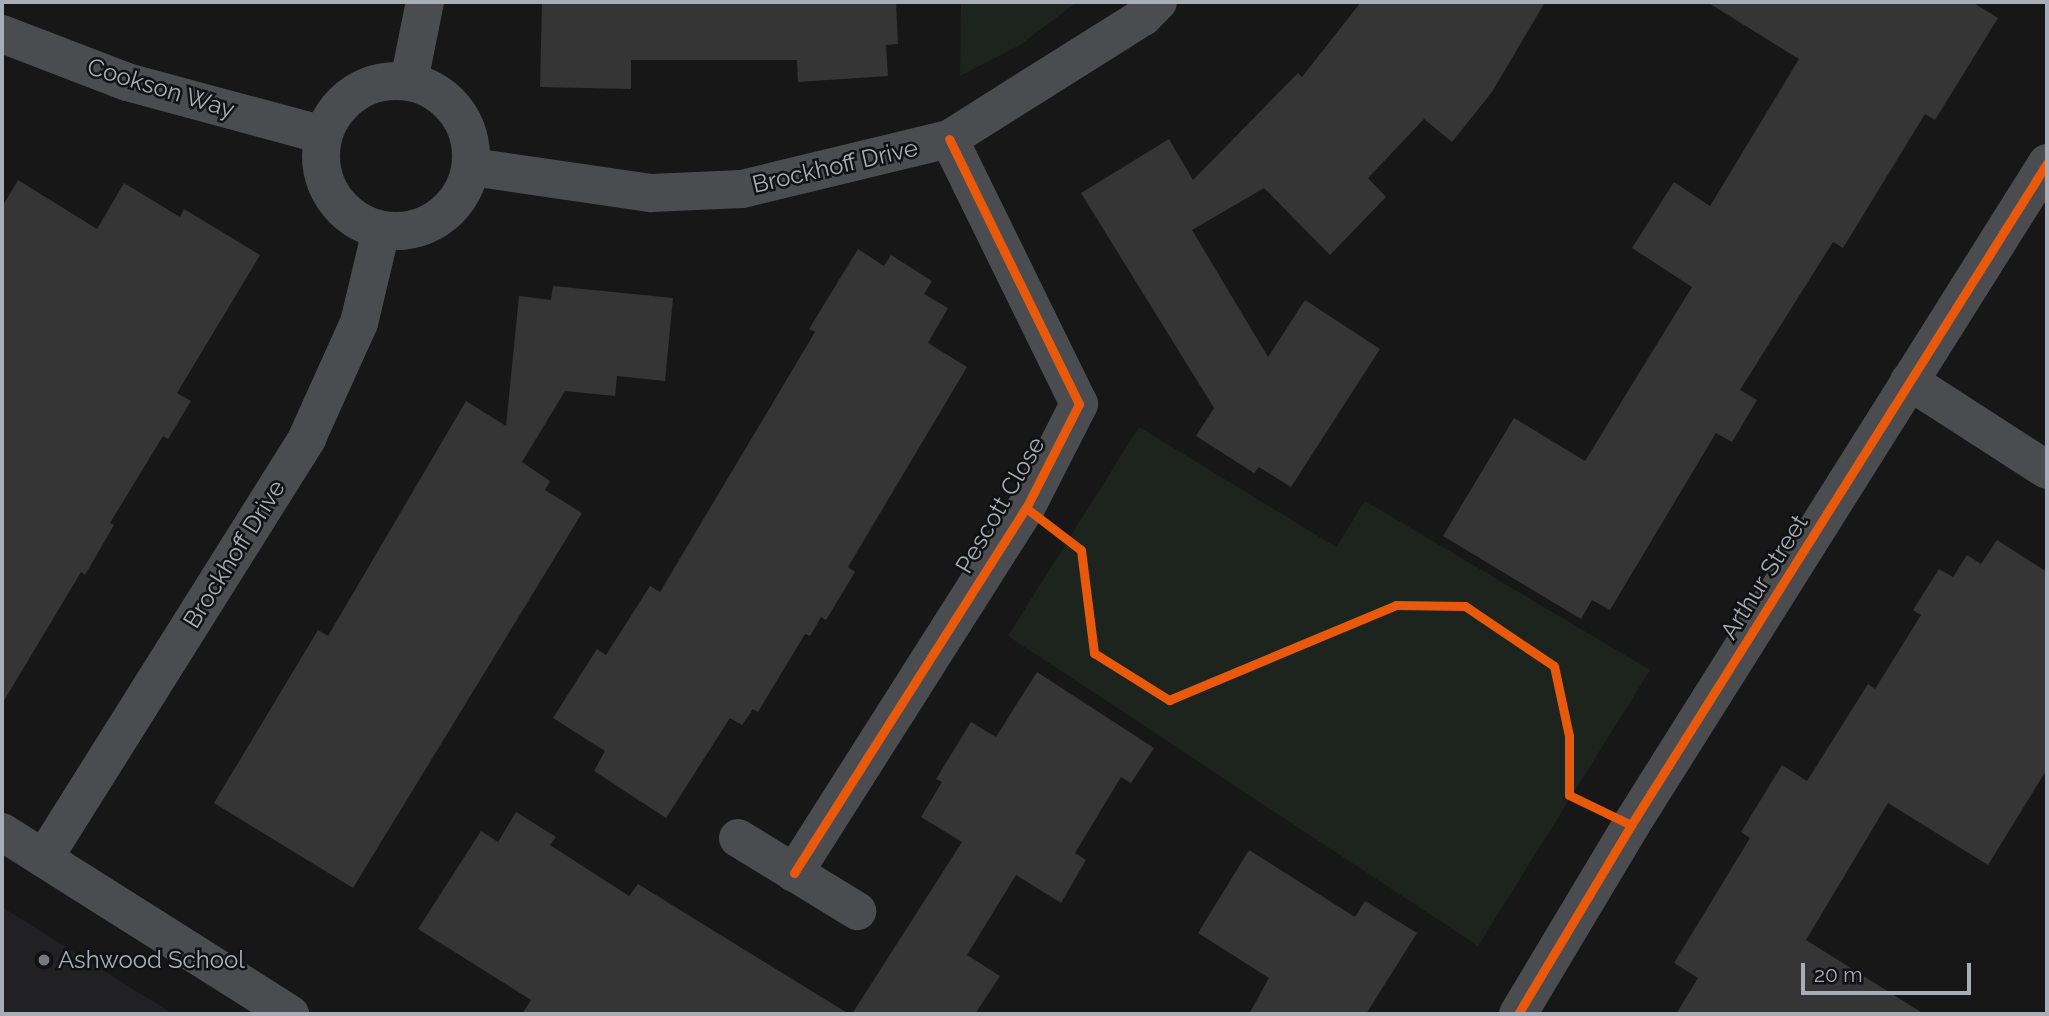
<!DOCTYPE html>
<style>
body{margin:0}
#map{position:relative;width:2049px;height:1016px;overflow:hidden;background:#171717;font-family:Raleway,sans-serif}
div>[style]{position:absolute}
.built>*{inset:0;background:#212123}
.green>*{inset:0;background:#1d241e}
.building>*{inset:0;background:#353536}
.minor>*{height:38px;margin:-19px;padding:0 19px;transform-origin:19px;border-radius:19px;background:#4b4c50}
.minor>.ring{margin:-19px;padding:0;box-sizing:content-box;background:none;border:38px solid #4b4c50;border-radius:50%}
.cycleway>*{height:9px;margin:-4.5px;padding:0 4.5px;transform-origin:4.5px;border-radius:4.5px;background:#e8590c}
.dots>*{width:19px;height:19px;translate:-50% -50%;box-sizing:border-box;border:4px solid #111113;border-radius:50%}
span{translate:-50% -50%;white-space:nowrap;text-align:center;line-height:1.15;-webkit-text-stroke:5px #111113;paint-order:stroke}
.street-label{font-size:24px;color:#a8adb8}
.poi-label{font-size:24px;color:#a8adb8}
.left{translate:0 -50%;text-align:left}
.frame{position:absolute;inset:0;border:4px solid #a8adb8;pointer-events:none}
.scale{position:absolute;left:1801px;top:963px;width:170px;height:32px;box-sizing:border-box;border:4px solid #a8adb8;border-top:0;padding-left:9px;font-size:21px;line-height:24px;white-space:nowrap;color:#a8adb8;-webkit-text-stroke:5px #111113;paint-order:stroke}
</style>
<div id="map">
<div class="built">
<i style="clip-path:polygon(2px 907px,173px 1014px,2px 1014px)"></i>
</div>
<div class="green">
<i style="clip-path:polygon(961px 2px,1077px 2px,1020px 45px,960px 76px)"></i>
<i style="clip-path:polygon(1139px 427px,1336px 547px,1365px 501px,1650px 670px,1478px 946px,1008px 636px)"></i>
</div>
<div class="building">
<i style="clip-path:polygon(542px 2px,896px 2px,898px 44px,886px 45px,888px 76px,798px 82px,797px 60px,631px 60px,631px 89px,540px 87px)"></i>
<i style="clip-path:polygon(1361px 2px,1545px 2px,1492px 92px,1452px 142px,1424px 119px,1368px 178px,1386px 197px,1330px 255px,1264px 188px,1192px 230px,1268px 357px,1305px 300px,1380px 349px,1291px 487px,1259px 467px,1254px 473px,1196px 436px,1214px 408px,1081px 193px,1169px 139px,1193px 180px,1298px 73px,1302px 77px)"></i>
<i style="clip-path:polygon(1707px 2px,1972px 2px,1998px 18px,1935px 120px,1925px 114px,1843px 248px,1833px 242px,1740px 390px,1757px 400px,1732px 442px,1716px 433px,1610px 610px,1592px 600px,1581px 619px,1443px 536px,1514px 418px,1585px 461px,1692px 287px,1632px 248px,1674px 182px,1710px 206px,1799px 59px)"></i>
<i style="clip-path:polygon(18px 180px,97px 229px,124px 183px,180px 217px,184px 209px,260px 255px,177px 393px,191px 401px,168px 439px,163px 436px,110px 523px,114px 525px,85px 575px,81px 572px,2px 704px,2px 207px)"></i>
<i style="clip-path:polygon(858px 249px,884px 266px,891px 255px,932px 281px,924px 294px,948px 308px,928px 343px,967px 367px,848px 567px,855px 572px,826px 620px,821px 617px,810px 636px,805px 634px,758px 712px,753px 709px,742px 725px,730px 718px,666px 818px,594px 771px,605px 751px,553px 718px,597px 649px,606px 655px,650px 586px,660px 592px,815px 332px,809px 329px)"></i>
<i style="clip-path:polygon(553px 286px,673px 298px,665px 381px,617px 376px,615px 396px,565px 391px,522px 462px,550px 481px,545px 490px,582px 513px,353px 888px,214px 803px,318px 630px,328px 636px,466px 401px,506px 426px,519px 296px,551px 300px)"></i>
<i style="clip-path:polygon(1997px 540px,2047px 572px,2047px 769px,1988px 865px,1888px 803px,1806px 940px,1924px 1014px,1676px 1014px,1698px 978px,1674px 963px,1750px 838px,1741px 832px,1782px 765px,1807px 781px,1868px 684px,1875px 689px,1921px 615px,1913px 610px,1939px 569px,1953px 577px,1967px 555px,1981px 564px)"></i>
<i style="clip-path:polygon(1037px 672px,1154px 748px,1131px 783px,1121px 777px,1075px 853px,1086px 860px,1061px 903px,1016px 875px,967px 955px,1000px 976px,975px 1014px,852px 1014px,962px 842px,921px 817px,942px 782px,936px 779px,971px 722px,996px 737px)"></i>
<i style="clip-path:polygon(516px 812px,556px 837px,550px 845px,629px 896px,638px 884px,849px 1014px,522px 1014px,531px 1000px,418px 929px,481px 831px,498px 842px)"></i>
<i style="clip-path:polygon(1249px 850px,1355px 917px,1365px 901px,1417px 933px,1366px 1014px,1249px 1014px,1269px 978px,1198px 933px)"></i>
</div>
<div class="minor">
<i style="left:2px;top:34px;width:134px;rotate:21deg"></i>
<i style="left:127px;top:82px;width:203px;rotate:15.1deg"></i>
<i class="ring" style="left:321px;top:81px;width:112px;height:112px"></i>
<i style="left:409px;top:81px;width:81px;rotate:-78.6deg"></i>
<i style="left:472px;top:167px;width:181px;rotate:8.3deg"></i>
<i style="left:651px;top:193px;width:91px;rotate:-2.5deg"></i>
<i style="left:742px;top:189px;width:213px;rotate:-13.6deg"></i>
<i style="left:949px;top:139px;width:229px;rotate:-32.2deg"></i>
<i style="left:1143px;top:17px;width:21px;rotate:-45deg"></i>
<i style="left:1909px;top:381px;width:164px;rotate:32.8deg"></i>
<i style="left:2px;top:832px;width:341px;rotate:32.3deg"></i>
<i style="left:738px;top:838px;width:140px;rotate:31.5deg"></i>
<i style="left:44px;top:858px;width:496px;rotate:-57.9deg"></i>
<i style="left:307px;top:438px;width:126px;rotate:-65.7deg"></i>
<i style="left:359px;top:323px;width:95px;rotate:-76.6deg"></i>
<i style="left:794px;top:873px;width:432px;rotate:-57.6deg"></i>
<i style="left:1026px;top:508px;width:117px;rotate:-63deg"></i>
<i style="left:1079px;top:404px;width:295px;rotate:-116.1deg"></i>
<i style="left:1518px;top:1014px;width:220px;rotate:-59.1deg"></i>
<i style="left:1631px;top:825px;width:782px;rotate:-57.85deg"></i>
</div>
<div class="cycleway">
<i style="left:1026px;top:508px;width:69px;rotate:37.4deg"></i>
<i style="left:1081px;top:550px;width:104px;rotate:82.8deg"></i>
<i style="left:1094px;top:653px;width:89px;rotate:32.1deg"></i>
<i style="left:1169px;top:700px;width:246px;rotate:-22.7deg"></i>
<i style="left:1396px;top:605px;width:69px;rotate:0.8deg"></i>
<i style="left:1465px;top:606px;width:107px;rotate:34deg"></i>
<i style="left:1554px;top:666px;width:72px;rotate:77.9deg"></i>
<i style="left:1569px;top:736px;width:59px;rotate:90deg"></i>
<i style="left:1569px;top:795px;width:69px;rotate:25.8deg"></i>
<i style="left:794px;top:873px;width:432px;rotate:-57.6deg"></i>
<i style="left:1026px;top:508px;width:117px;rotate:-63deg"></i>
<i style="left:1079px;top:404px;width:295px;rotate:-116.1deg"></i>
<i style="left:1518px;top:1014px;width:220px;rotate:-59.1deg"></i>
<i style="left:1631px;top:825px;width:782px;rotate:-57.85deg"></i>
</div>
<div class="dots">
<i style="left:44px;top:960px;background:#757880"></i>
</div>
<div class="street-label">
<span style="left:161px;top:88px;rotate:17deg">Cookson Way</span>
<span style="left:835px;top:166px;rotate:-13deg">Brockhoff Drive</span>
<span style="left:1000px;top:505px;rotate:-60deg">Pescott Close</span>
<span style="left:234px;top:554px;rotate:-58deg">Brockhoff Drive</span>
<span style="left:1764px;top:577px;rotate:-58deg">Arthur Street</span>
</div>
<div class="poi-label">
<span class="left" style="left:58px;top:960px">Ashwood School</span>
</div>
<div class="frame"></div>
<div class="scale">20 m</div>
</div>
